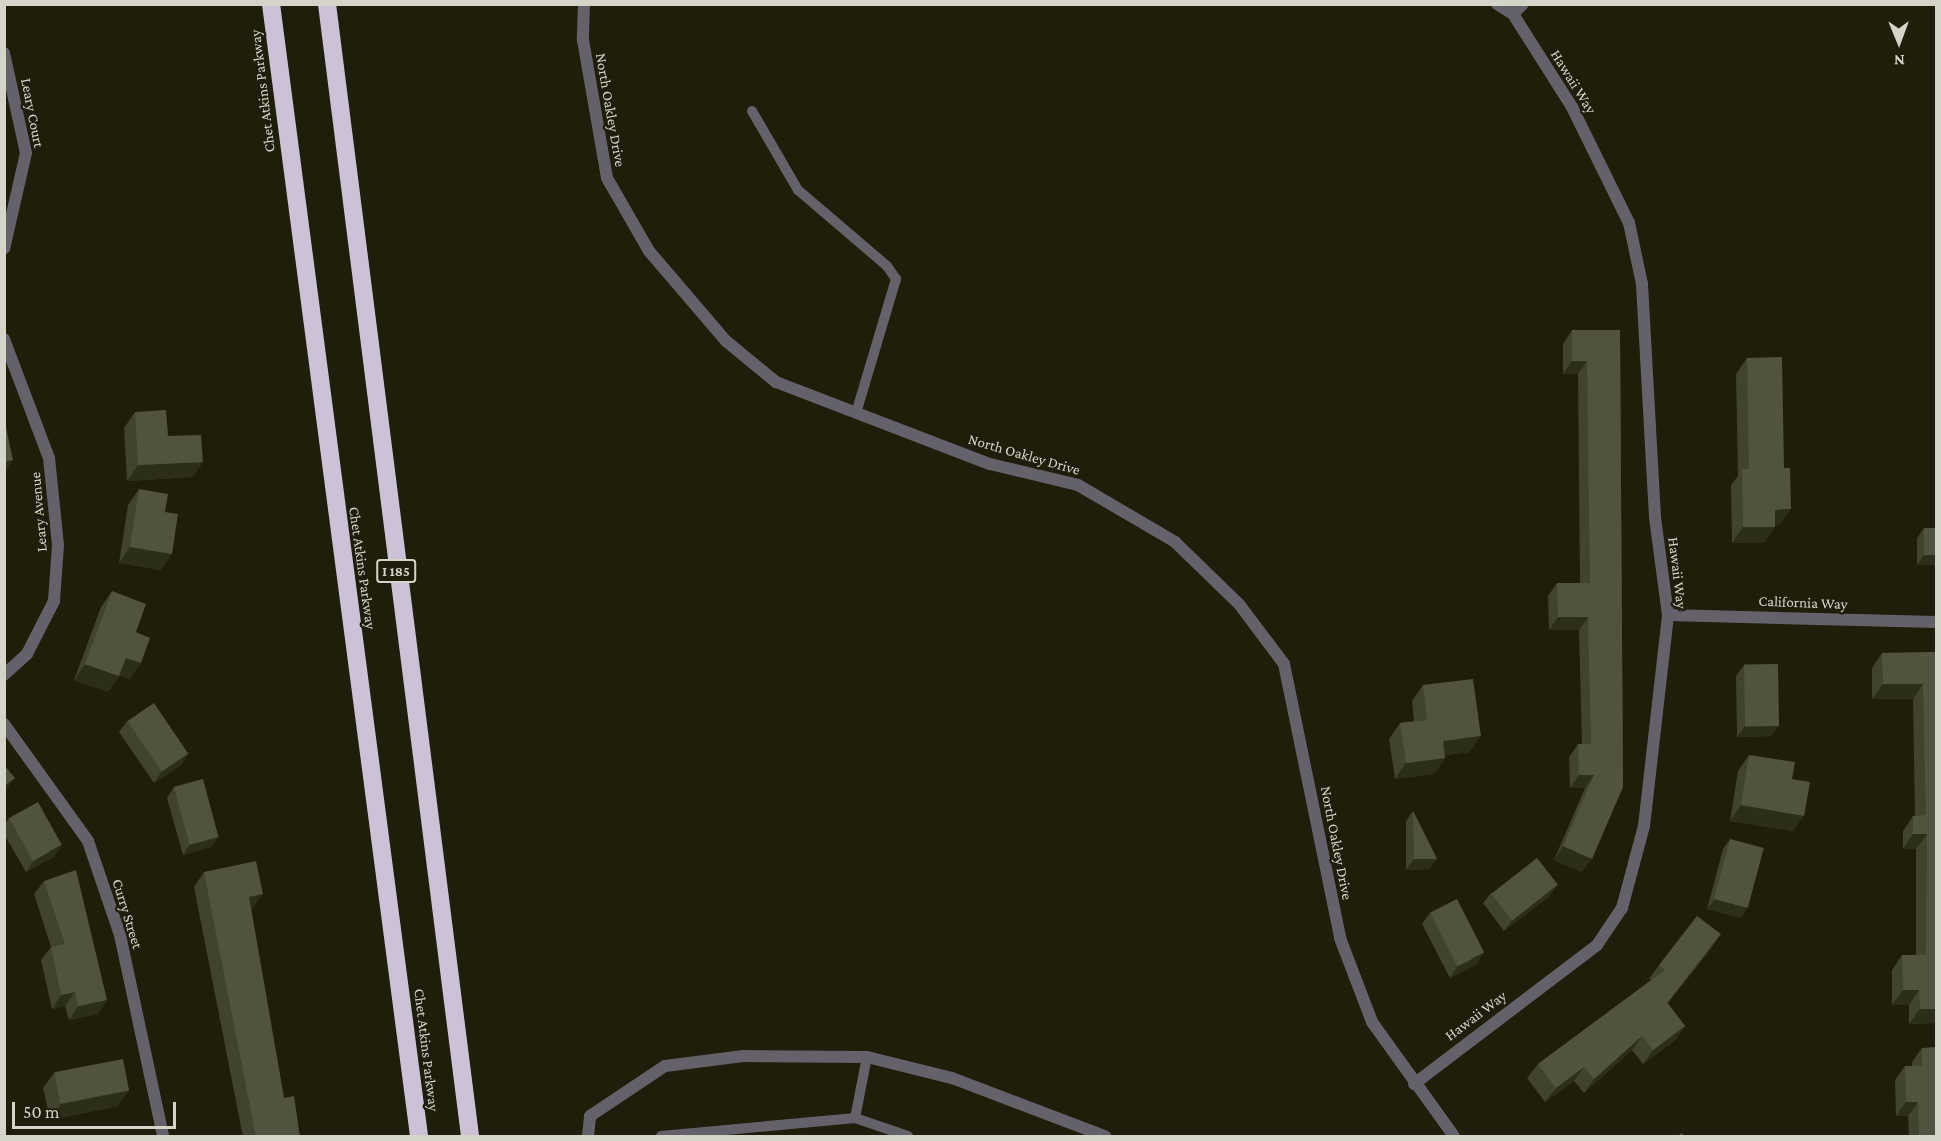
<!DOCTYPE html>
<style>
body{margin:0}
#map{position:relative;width:1941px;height:1141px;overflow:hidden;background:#1e1e0a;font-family:"Crimson Pro",serif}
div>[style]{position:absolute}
.service>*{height:10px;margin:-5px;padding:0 5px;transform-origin:5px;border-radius:5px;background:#65616a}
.minor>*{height:12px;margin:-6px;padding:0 6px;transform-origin:6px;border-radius:6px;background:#65616a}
.motorway>*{height:18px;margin:-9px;padding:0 9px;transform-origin:9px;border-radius:9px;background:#cdc1d8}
.wall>*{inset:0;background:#41432f}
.shaded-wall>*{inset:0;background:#2c2e19}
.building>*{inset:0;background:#51533f;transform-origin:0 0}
span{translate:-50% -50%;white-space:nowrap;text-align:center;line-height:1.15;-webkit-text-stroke:5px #1e1e0a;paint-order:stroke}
.shield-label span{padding:2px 4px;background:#1e1e0a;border:2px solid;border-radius:4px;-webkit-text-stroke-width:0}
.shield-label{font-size:14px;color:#d4d5c8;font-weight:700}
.street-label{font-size:15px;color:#d4d5c8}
.frame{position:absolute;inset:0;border:6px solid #d4d5c8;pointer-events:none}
.north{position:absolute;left:1869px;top:12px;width:60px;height:60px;-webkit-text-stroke:4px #1e1e0a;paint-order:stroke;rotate:179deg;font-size:16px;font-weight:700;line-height:24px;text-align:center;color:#d4d5c8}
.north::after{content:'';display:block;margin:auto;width:21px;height:27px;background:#d4d5c8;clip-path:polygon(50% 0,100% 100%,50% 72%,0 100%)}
.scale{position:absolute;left:12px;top:1102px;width:164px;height:27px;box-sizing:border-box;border:3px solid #d4d5c8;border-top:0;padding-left:8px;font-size:18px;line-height:21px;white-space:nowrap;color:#d4d5c8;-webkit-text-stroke:4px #1e1e0a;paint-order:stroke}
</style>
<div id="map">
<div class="service">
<i style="left:752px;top:111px;width:91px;rotate:59.8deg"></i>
<i style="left:798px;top:190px;width:117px;rotate:40.5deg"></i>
<i style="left:887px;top:266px;width:16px;rotate:55deg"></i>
<i style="left:896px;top:279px;width:140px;rotate:106.6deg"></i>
<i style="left:855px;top:1118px;width:56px;rotate:18.8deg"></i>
<i style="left:661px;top:1136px;width:195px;rotate:-5.3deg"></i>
<i style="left:855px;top:1118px;width:62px;rotate:-78.9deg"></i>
</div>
<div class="minor">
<i style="left:584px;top:4px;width:36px;rotate:92deg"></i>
<i style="left:583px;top:40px;width:140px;rotate:80.1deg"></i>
<i style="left:607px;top:178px;width:84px;rotate:60.1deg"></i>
<i style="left:649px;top:251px;width:118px;rotate:49.5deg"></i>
<i style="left:726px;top:341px;width:65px;rotate:39.4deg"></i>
<i style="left:776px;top:382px;width:229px;rotate:21deg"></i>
<i style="left:990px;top:464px;width:90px;rotate:13.4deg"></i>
<i style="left:1078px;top:485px;width:113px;rotate:30.4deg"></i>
<i style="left:1175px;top:542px;width:89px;rotate:44.1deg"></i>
<i style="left:1239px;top:604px;width:75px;rotate:53.1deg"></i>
<i style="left:1284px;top:664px;width:280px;rotate:78.4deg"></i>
<i style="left:1340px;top:938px;width:90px;rotate:69.1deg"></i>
<i style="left:1372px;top:1022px;width:140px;rotate:54.3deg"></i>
<i style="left:1513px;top:14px;width:14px;rotate:-45deg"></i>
<i style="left:4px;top:53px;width:102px;rotate:77.6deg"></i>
<i style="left:26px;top:153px;width:98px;rotate:102.9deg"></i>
<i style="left:4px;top:339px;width:127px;rotate:69.3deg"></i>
<i style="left:49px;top:458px;width:87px;rotate:84.1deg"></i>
<i style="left:58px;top:545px;width:56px;rotate:94.1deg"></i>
<i style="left:54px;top:601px;width:59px;rotate:117deg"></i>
<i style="left:27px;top:654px;width:31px;rotate:138deg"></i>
<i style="left:1668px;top:615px;width:268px;rotate:1.5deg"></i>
<i style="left:4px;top:724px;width:144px;rotate:54.3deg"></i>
<i style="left:88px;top:841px;width:99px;rotate:71.2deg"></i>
<i style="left:120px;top:935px;width:206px;rotate:77.9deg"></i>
<i style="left:1414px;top:1084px;width:230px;rotate:-37.2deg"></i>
<i style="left:1597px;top:945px;width:45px;rotate:-56deg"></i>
<i style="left:1622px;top:908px;width:85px;rotate:-75deg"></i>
<i style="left:1644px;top:826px;width:212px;rotate:-83.5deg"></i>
<i style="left:1668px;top:615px;width:99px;rotate:-97.6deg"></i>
<i style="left:1655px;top:517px;width:233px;rotate:-93.2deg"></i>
<i style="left:1642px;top:284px;width:62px;rotate:-102deg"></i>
<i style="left:1629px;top:223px;width:129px;rotate:-116.2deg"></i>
<i style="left:1572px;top:107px;width:110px;rotate:-122.4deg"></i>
<i style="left:1513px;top:14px;width:19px;rotate:-148deg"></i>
<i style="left:588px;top:1136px;width:20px;rotate:-84deg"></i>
<i style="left:590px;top:1116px;width:90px;rotate:-33.7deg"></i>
<i style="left:665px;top:1066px;width:79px;rotate:-7.3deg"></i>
<i style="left:743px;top:1056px;width:124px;rotate:0.5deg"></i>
<i style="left:867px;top:1057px;width:88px;rotate:13.9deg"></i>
<i style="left:952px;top:1078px;width:164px;rotate:20.8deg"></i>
</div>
<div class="motorway">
<i style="left:271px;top:4px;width:1142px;rotate:82.55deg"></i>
<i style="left:327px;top:4px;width:1141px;rotate:82.8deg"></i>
</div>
<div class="wall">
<i style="clip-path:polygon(1572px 330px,1620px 330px,1623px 787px,1582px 872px,1554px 860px,1585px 788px,1570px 788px,1569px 757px,1578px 744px,1582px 744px,1579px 630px,1549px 630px,1548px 596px,1557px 583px,1580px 583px,1578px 374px,1563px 374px,1563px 344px)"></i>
<i style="clip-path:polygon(1747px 358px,1780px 525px,1775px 525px,1764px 543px,1732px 543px,1731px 485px,1738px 476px,1736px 374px)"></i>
<i style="clip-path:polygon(135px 412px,203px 462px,192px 477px,127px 481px,124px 428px)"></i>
<i style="clip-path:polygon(139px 489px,165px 512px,161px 570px,119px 563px,128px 505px)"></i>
<i style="clip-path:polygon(1924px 528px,1936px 528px,1936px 565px,1917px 565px,1917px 538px)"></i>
<i style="clip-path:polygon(112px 591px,136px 632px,130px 679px,120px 675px,108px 692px,74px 680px,101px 607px)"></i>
<i style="clip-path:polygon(1936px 652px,1936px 1023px,1909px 1024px,1909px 1005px,1892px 1005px,1892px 970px,1902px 955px,1916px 955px,1916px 849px,1903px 849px,1903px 831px,1913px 816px,1915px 816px,1913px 699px,1872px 699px,1872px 668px,1882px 653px)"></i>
<i style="clip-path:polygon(1744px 665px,1771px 736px,1737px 737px,1736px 676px)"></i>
<i style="clip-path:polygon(1423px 685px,1470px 752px,1445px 755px,1445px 758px,1434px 774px,1395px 779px,1389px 739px,1400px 723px,1414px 721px,1412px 701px)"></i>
<i style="clip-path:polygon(127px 721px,188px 754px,181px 765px,154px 783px,119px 732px)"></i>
<i style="clip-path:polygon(1749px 755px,1792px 779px,1793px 831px,1730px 821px,1738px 771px)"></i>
<i style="clip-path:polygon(174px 787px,211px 847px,183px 855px,167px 798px)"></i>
<i style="clip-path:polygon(1413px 811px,1437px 859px,1429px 869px,1406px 870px,1406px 821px)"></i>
<i style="clip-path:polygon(9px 818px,55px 856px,26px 872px,4px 834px,4px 825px)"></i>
<i style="clip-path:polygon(1730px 839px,1741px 918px,1707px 909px,1723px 849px)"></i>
<i style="clip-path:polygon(204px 872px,253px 908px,251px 909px,284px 1098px,300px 1137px,243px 1137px,194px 887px)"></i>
<i style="clip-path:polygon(44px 881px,107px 1000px,98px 1014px,69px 1020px,65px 1006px,52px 1009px,41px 960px,51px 947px,34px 894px)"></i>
<i style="clip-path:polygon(1491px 893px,1550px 896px,1504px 931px,1483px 903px)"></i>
<i style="clip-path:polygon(1430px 913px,1477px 964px,1450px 978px,1422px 924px)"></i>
<i style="clip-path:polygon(1711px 949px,1668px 1003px,1685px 1026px,1675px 1040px,1643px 1064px,1632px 1050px,1584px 1093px,1574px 1081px,1545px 1102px,1527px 1078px,1538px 1064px,1651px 980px,1649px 979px,1659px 965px)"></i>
<i style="clip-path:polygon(1922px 1048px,1936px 1137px,1909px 1137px,1908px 1116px,1896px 1116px,1895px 1080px,1905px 1066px,1912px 1066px,1912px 1062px)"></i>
<i style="clip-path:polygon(54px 1073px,118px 1106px,50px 1120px,43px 1088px)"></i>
</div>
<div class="shaded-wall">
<i style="clip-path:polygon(1572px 361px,1587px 361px,1578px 374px,1563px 374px)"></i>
<i style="clip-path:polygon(13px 460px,6px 471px,4px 471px,4px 462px)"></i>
<i style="clip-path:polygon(203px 462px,192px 477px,127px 481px,138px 465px)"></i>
<i style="clip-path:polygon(1791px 509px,1780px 525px,1764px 525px,1775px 510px)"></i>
<i style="clip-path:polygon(1743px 527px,1775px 527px,1764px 543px,1732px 543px)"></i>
<i style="clip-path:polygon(130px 547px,172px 554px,161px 570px,119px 563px)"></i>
<i style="clip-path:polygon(1936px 554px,1936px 565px,1917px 565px,1924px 555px)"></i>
<i style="clip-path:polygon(1558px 617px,1588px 617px,1579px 630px,1549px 630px)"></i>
<i style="clip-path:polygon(126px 658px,141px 663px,130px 679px,115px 673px)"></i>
<i style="clip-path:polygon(85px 664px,119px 676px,108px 692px,74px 680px)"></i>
<i style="clip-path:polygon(1883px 684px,1923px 684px,1913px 699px,1872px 699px)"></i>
<i style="clip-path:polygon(1745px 726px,1779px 726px,1771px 736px,1737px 737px)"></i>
<i style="clip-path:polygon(1481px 736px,1470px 752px,1432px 757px,1443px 741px)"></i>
<i style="clip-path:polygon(188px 754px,181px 765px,154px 783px,161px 772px)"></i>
<i style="clip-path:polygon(1445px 758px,1434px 774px,1395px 779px,1406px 763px)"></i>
<i style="clip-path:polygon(1579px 775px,1594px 775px,1585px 788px,1570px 788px)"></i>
<i style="clip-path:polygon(15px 778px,7px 788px,4px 791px,4px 786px)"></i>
<i style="clip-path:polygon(1741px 805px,1804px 816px,1793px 831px,1730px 821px)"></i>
<i style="clip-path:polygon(1913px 834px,1927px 834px,1916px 849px,1903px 849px)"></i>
<i style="clip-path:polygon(219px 837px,211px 847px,183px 855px,190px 844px)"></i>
<i style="clip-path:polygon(62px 845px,55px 856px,26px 872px,34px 861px)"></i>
<i style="clip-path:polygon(1563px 846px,1592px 859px,1582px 872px,1554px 860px)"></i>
<i style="clip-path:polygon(1414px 859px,1437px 859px,1429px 869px,1406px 870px)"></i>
<i style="clip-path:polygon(1558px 885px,1550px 896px,1504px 931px,1512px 920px)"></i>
<i style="clip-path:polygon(263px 894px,253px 908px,239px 911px,249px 897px)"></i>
<i style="clip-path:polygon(1715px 899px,1748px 907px,1741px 918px,1707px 909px)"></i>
<i style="clip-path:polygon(1721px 934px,1711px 949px,1657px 1017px,1667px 1003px)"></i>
<i style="clip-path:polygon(1484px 953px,1477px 964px,1450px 978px,1457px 967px)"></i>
<i style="clip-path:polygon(1903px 990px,1919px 990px,1909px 1005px,1892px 1005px)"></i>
<i style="clip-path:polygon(75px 992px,65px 1006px,52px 1009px,61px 995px)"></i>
<i style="clip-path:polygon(107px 1000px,98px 1014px,69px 1020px,78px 1006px)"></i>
<i style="clip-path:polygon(1920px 1009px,1936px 1009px,1936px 1023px,1909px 1024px)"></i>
<i style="clip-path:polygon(1685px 1026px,1675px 1040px,1643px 1064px,1653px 1050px)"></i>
<i style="clip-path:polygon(1642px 1036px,1632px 1050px,1584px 1093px,1594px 1079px)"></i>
<i style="clip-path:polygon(1584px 1067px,1574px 1081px,1545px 1102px,1556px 1088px)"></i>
<i style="clip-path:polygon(129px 1090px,118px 1106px,50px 1120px,61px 1104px)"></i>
<i style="clip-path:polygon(1906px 1102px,1918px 1102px,1908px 1116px,1896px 1116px)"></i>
</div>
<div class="building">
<i style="clip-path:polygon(1572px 330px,1620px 330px,1623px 787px,1592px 859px,1563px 846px,1594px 775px,1579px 775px,1578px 744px,1591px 744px,1588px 617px,1558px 617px,1557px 583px,1590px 583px,1587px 361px,1572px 361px)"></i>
<i style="clip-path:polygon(1782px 357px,1784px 468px,1790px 468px,1791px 509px,1775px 510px,1775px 527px,1743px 527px,1742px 469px,1749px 469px,1747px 358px)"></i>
<i style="clip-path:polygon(166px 410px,168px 436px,201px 435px,203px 462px,138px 465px,135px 412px)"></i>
<i style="clip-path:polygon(4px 418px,13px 460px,4px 462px)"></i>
<i style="clip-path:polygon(139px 489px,168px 494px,165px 512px,178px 514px,172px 554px,130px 547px)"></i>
<i style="left:1924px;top:528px;width:12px;height:27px"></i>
<i style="clip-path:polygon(112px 591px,146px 604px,136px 632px,150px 638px,141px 663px,126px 658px,119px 676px,85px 664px)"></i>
<i style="clip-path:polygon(1936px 652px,1936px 1009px,1920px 1009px,1919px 990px,1903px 990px,1902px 955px,1926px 955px,1927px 834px,1913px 834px,1913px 816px,1926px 815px,1923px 684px,1883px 684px,1882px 653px)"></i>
<i style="left:1778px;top:664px;width:62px;height:34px;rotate:89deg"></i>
<i style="clip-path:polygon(1473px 679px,1481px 736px,1443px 741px,1445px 758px,1406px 763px,1400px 723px,1427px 720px,1423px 685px)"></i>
<i style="left:154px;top:703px;width:61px;height:32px;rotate:56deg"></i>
<i style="clip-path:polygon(1749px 755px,1795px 762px,1792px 779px,1810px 782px,1804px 816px,1741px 805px)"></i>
<i style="clip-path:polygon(4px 765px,15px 778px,4px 786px)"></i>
<i style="left:203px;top:779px;width:60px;height:30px;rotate:75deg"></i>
<i style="left:38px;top:802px;width:49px;height:33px;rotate:61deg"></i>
<i style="clip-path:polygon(1413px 811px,1437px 859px,1414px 859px)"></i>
<i style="left:1730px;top:839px;width:35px;height:62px;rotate:15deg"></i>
<i style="left:1537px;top:858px;width:34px;height:58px;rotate:52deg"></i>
<i style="clip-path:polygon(256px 861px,263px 894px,249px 897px,284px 1098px,294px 1096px,300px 1137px,256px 1137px,204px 872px)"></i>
<i style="clip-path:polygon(76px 870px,107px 1000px,78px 1006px,75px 992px,61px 995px,51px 947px,65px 944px,44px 881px)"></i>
<i style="left:1457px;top:899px;width:60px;height:30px;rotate:63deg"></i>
<i style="clip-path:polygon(1697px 916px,1721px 934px,1667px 1003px,1685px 1026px,1653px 1050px,1642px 1036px,1594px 1079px,1584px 1067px,1556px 1088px,1538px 1064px,1665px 970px,1659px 965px)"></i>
<i style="clip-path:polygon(1936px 1047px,1936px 1137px,1919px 1137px,1918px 1102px,1906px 1102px,1905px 1066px,1922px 1066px,1922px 1048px)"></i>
<i style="left:123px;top:1059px;width:32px;height:70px;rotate:79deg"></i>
<i style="clip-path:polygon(1682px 1133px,1685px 1137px,1676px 1137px)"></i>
</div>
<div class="shield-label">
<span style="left:396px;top:571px">I 185</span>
</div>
<div class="street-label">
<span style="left:1573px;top:82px;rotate:58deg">Hawaii Way</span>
<span style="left:263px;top:91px;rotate:-97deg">Chet Atkins Parkway</span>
<span style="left:610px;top:110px;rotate:80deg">North Oakley Drive</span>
<span style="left:32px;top:113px;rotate:79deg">Leary Court</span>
<span style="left:1024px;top:455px;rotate:16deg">North Oakley Drive</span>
<span style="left:39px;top:512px;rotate:-95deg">Leary Avenue</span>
<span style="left:362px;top:568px;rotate:82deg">Chet Atkins Parkway</span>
<span style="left:1677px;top:573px;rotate:83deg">Hawaii Way</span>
<span style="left:1803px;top:603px;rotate:2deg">California Way</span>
<span style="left:1336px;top:843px;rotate:79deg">North Oakley Drive</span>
<span style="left:127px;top:914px;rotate:73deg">Curry Street</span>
<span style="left:1476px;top:1016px;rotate:-37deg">Hawaii Way</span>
<span style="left:426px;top:1050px;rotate:83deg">Chet Atkins Parkway</span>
</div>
<div class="frame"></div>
<div class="north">N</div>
<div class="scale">50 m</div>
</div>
